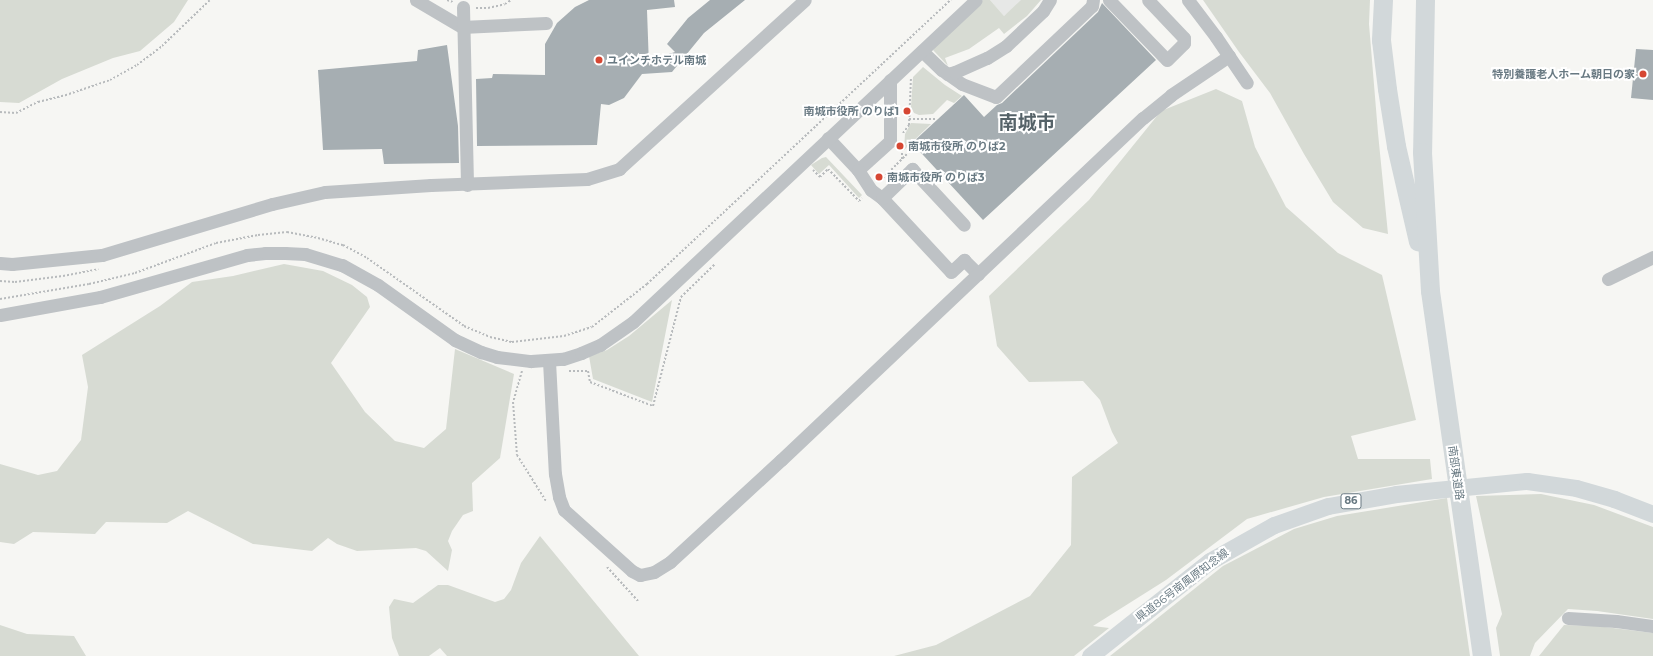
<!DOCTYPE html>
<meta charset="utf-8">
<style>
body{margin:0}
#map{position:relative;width:1653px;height:656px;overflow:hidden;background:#f6f6f3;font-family:Montserrat,"Noto Sans JP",sans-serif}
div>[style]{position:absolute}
.built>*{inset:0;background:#e7e8e7}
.green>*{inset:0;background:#d7dbd3}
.building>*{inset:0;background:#a6aeb2}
.path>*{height:2px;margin-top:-1px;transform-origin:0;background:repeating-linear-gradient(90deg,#b8bbbd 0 2px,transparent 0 4px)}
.minor>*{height:13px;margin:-6.5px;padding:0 6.5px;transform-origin:6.5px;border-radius:6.5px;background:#bec2c5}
.major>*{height:17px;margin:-8.5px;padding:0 8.5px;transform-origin:8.5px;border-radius:8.5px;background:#d2d8da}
.highway>*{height:19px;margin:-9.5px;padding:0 9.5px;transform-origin:9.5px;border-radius:9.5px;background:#d2d8da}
.dots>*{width:11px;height:11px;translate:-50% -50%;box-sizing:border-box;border:2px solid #fff;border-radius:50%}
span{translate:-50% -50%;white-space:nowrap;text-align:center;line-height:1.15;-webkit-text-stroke:4px #fff;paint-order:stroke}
.shield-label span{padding:1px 3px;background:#fff;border:1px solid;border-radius:3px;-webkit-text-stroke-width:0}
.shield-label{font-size:10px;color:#687982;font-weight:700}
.poi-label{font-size:11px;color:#687982;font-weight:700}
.left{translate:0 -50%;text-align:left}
.right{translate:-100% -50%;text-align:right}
.street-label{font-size:11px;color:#687982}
.town-label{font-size:19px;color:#556268;font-weight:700}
</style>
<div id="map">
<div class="built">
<i style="clip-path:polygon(990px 0,1021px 0,1022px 1px,1004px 16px)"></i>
</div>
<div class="green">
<i style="clip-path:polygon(0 0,188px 0,174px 22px,140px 51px,113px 58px,62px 79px,19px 103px,0 102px)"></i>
<i style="clip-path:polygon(983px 0,990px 0,1004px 16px,1021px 0,1041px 0,1027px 16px,1004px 34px,999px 28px,969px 49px,945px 58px,948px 66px,933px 50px,941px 39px)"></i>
<i style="clip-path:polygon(1203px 0,1370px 0,1369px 24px,1378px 133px,1388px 234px,1363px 228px,1333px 202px,1304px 154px,1270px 93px,1239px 52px)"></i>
<i style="clip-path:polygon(923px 67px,945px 85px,962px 96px,954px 103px,947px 100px,933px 114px,919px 115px,914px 113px,911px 107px,913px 77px)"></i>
<i style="clip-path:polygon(1216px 89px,1242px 101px,1255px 147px,1286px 207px,1338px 253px,1382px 275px,1416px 420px,1351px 436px,1358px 459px,1430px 459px,1432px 479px,1324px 497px,1247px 519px,1166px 580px,1093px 626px,1109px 628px,1074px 656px,894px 656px,936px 645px,1030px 596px,1071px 545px,1072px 477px,1118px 443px,1112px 432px,1100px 400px,1083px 381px,1029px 382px,997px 346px,989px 296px,1089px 200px,1161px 111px)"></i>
<i style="clip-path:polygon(911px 123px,931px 124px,904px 150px,905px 134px)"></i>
<i style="clip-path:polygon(826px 157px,862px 195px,859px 198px,829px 165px,819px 174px,811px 165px,822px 158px)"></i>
<i style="clip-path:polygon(284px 264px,323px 271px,352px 285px,367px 297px,370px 307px,331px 363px,365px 412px,395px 441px,424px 448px,446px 429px,455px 349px,514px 374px,500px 458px,472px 483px,473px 511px,463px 515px,452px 531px,448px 541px,452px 550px,448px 571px,426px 551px,416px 548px,357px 551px,337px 544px,328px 538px,312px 551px,253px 544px,188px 511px,167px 523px,106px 522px,95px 534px,33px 532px,14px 544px,0 542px,0 464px,38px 475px,57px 471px,81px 440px,88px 387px,82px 355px,160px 306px,192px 282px,233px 276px)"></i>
<i style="clip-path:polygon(672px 300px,652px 402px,593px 379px,589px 356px,607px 350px,629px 336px)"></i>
<i style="clip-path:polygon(1541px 494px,1594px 505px,1653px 527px,1653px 619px,1597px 611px,1568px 609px,1535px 643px,1530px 656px,1500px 656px,1496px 628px,1502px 614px,1476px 496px)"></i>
<i style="clip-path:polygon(1447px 498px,1470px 656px,1110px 656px,1223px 566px,1294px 529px,1337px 516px)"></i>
<i style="clip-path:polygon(540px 536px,639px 656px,447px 656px,440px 648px,429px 656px,399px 656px,392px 638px,389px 607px,394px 599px,413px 603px,438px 585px,448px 585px,495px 602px,504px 599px,511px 590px,521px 563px)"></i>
<i style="clip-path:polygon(0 625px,27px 634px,74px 636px,86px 656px,0 656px)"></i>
<i style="clip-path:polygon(1564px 625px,1597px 626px,1653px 633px,1653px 656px,1539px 656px)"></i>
</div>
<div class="building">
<i style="clip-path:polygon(589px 0,674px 0,675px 7px,647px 10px,649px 66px,656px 58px,675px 52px,667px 44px,688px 18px,710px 0,745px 0,704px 33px,672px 72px,642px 74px,624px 98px,609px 105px,601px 104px,597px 145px,477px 146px,476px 79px,492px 78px,493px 74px,545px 75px,545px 44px,557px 23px,575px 7px)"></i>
<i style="clip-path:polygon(1102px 3px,1156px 60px,983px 220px,912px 143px,964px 95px,984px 117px,997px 105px,1002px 103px,1098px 12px)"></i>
<i style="clip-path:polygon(447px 45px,458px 126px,459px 163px,384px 164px,382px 149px,323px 150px,318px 70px,417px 61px,418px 50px)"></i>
<i style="clip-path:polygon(1636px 49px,1653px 50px,1653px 100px,1631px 98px)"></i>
</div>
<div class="path">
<i style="left:447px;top:0;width:6px;rotate:18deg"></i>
<i style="left:476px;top:8px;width:12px"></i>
<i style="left:488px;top:8px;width:17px;rotate:-13deg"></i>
<i style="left:505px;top:4px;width:7px;rotate:-34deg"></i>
<i style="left:0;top:112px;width:16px;rotate:4deg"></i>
<i style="left:16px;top:113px;width:25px;rotate:-27deg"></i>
<i style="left:38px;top:102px;width:32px;rotate:-14deg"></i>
<i style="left:69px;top:94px;width:43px;rotate:-18.9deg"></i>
<i style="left:110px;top:80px;width:31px;rotate:-29deg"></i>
<i style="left:137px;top:65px;width:31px;rotate:-37deg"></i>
<i style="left:162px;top:46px;width:66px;rotate:-43.8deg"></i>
<i style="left:909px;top:119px;width:27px"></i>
<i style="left:903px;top:133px;width:10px;rotate:-53deg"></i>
<i style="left:909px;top:125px;width:47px;rotate:-87.6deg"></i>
<i style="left:902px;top:159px;width:13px;rotate:-90deg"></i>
<i style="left:813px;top:170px;width:10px;rotate:45deg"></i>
<i style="left:820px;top:177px;width:11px;rotate:-45deg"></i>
<i style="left:828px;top:169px;width:45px;rotate:45.9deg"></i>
<i style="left:859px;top:201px;width:4px;rotate:-45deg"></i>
<i style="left:880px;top:181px;width:48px;rotate:-45deg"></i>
<i style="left:0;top:281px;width:15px;rotate:4deg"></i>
<i style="left:15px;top:282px;width:48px;rotate:-7.1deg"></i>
<i style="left:63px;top:276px;width:36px;rotate:-11deg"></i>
<i style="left:0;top:299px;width:90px;rotate:-9.6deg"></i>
<i style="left:89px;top:284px;width:47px;rotate:-13.4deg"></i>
<i style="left:135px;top:273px;width:86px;rotate:-20.3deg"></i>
<i style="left:216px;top:243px;width:43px;rotate:-10.8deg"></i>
<i style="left:258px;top:235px;width:29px;rotate:-6deg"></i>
<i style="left:287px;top:232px;width:32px;rotate:11deg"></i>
<i style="left:318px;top:238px;width:26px;rotate:16deg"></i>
<i style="left:343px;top:245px;width:27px;rotate:28deg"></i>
<i style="left:367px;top:258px;width:118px;rotate:35deg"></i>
<i style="left:464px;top:326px;width:28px;rotate:23deg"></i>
<i style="left:490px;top:337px;width:23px;rotate:13deg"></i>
<i style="left:512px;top:342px;width:52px;rotate:-6.6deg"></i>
<i style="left:564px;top:336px;width:29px;rotate:-18deg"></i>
<i style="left:592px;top:327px;width:70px;rotate:-38deg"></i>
<i style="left:647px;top:284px;width:416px;rotate:-43.1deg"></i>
<i style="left:522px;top:371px;width:32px;rotate:106deg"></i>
<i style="left:513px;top:402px;width:53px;rotate:85.7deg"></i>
<i style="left:517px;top:455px;width:54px;rotate:57.8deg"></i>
<i style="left:569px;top:371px;width:19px"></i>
<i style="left:588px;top:371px;width:11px;rotate:80deg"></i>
<i style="left:590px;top:382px;width:67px;rotate:20.9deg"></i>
<i style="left:653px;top:406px;width:113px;rotate:-75.6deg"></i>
<i style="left:681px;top:297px;width:47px;rotate:-44.1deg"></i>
<i style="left:607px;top:567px;width:46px;rotate:47.6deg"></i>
</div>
<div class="minor">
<i style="left:416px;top:0;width:53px;rotate:30.4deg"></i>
<i style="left:462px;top:27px;width:84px;rotate:-2.7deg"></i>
<i style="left:1109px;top:0;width:83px;rotate:46deg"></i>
<i style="left:1167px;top:60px;width:24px;rotate:-45deg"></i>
<i style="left:1184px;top:43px;width:5px;rotate:-90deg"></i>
<i style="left:1184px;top:38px;width:52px;rotate:-133.5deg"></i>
<i style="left:1188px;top:0;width:46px;rotate:52.9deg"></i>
<i style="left:1216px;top:37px;width:55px;rotate:56deg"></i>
<i style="left:463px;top:7px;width:178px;rotate:88.7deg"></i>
<i style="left:922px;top:51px;width:28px;rotate:44deg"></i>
<i style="left:942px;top:70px;width:24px;rotate:35deg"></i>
<i style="left:962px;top:84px;width:36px;rotate:21deg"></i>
<i style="left:996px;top:97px;width:132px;rotate:-43.5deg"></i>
<i style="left:1092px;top:6px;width:6px;rotate:-81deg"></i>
<i style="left:947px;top:74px;width:8px;rotate:-14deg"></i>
<i style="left:955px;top:72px;width:35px;rotate:-24deg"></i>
<i style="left:987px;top:58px;width:22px;rotate:-32deg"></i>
<i style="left:1006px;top:46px;width:51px;rotate:-43.4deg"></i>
<i style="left:1043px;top:11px;width:13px;rotate:-58deg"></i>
<i style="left:828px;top:138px;width:44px;rotate:46.8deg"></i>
<i style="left:858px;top:170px;width:43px;rotate:-42.2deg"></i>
<i style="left:890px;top:141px;width:61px;rotate:-90deg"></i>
<i style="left:858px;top:170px;width:24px;rotate:57deg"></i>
<i style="left:871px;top:190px;width:14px;rotate:36deg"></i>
<i style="left:882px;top:198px;width:101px;rotate:47deg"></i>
<i style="left:951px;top:272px;width:18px;rotate:-43deg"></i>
<i style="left:964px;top:260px;width:20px;rotate:45deg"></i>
<i style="left:882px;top:198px;width:42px;rotate:-44deg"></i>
<i style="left:912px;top:169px;width:76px;rotate:47.1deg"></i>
<i style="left:0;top:263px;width:12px;rotate:5deg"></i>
<i style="left:12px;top:264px;width:90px;rotate:-5.7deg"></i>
<i style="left:102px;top:255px;width:177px;rotate:-16.7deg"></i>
<i style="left:272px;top:204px;width:54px;rotate:-12.8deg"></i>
<i style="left:325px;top:192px;width:106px;rotate:-3.8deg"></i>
<i style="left:431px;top:185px;width:156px;rotate:-2.2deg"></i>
<i style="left:587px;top:179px;width:34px;rotate:-17deg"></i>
<i style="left:619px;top:169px;width:251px;rotate:-42.3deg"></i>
<i style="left:1608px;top:279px;width:50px;rotate:-26.1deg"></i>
<i style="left:0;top:315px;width:102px;rotate:-10.2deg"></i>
<i style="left:100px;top:297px;width:153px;rotate:-15.9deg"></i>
<i style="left:247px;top:255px;width:18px;rotate:-6deg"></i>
<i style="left:265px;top:253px;width:20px"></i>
<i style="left:285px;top:253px;width:20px;rotate:3deg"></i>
<i style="left:305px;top:254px;width:39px;rotate:17deg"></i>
<i style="left:342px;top:265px;width:41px;rotate:29.1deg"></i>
<i style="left:378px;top:285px;width:95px;rotate:35.5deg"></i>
<i style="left:455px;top:340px;width:29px;rotate:25deg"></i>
<i style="left:481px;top:352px;width:17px;rotate:17deg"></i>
<i style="left:497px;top:357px;width:34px;rotate:7deg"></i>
<i style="left:531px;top:361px;width:32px;rotate:-4deg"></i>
<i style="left:563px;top:359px;width:19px;rotate:-18deg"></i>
<i style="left:581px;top:353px;width:21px;rotate:-23deg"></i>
<i style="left:600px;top:345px;width:40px;rotate:-34.9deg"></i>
<i style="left:633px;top:322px;width:470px;rotate:-43.2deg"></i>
<i style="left:549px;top:361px;width:113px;rotate:87deg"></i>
<i style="left:555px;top:474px;width:23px;rotate:80deg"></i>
<i style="left:559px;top:497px;width:14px;rotate:69deg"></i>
<i style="left:564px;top:510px;width:91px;rotate:41.9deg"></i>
<i style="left:632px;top:571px;width:9px;rotate:27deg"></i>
<i style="left:640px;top:575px;width:14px;rotate:-12deg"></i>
<i style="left:654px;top:572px;width:19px;rotate:-32deg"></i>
<i style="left:670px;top:562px;width:151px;rotate:-42.6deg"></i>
<i style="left:781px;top:460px;width:498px;rotate:-43.4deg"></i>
<i style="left:1143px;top:118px;width:36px;rotate:-39deg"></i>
<i style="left:1171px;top:95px;width:70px;rotate:-33.9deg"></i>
<i style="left:1568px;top:618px;width:48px;rotate:3.6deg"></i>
<i style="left:1616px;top:621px;width:37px;rotate:8deg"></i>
</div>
<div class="major">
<i style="left:1090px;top:656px;width:153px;rotate:-38.4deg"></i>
<i style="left:1210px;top:561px;width:73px;rotate:-29.4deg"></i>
<i style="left:1274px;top:525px;width:57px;rotate:-19.4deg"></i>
<i style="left:1328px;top:506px;width:69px;rotate:-10deg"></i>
<i style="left:1396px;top:494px;width:132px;rotate:-5.7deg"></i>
<i style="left:1527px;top:481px;width:49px;rotate:8.1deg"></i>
<i style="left:1576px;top:488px;width:40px;rotate:16deg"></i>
<i style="left:1614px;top:499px;width:42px;rotate:21deg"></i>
</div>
<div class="highway">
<i style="left:1383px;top:0;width:40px;rotate:92.9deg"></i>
<i style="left:1381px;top:40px;width:49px;rotate:83deg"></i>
<i style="left:1387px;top:89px;width:58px;rotate:81deg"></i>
<i style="left:1396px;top:146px;width:98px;rotate:77deg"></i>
<i style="left:1425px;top:0;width:152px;rotate:91.1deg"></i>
<i style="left:1422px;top:152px;width:139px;rotate:86.7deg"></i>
<i style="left:1430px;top:291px;width:369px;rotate:81.9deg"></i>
</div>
<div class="dots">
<i style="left:599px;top:60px;background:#d64733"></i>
<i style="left:1643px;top:74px;background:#d64733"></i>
<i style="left:907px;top:111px;background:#d64733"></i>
<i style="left:900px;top:146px;background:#d64733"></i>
<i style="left:879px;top:177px;background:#d64733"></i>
</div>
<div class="shield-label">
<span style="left:1351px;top:501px">86</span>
</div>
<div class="poi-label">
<span class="left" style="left:607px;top:60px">ユインチホテル南城</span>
<span class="right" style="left:1635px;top:74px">特別養護老人ホーム朝日の家</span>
<span class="right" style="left:899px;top:111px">南城市役所 のりば1</span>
<span class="left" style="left:908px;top:146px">南城市役所 のりば2</span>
<span class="left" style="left:887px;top:177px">南城市役所 のりば3</span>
</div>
<div class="street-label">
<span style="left:1456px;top:473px;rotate:82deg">南部東道路</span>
<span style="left:1182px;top:585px;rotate:-37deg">県道86号南風原知念線</span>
</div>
<div class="town-label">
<span style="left:1027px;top:123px">南城市</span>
</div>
</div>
